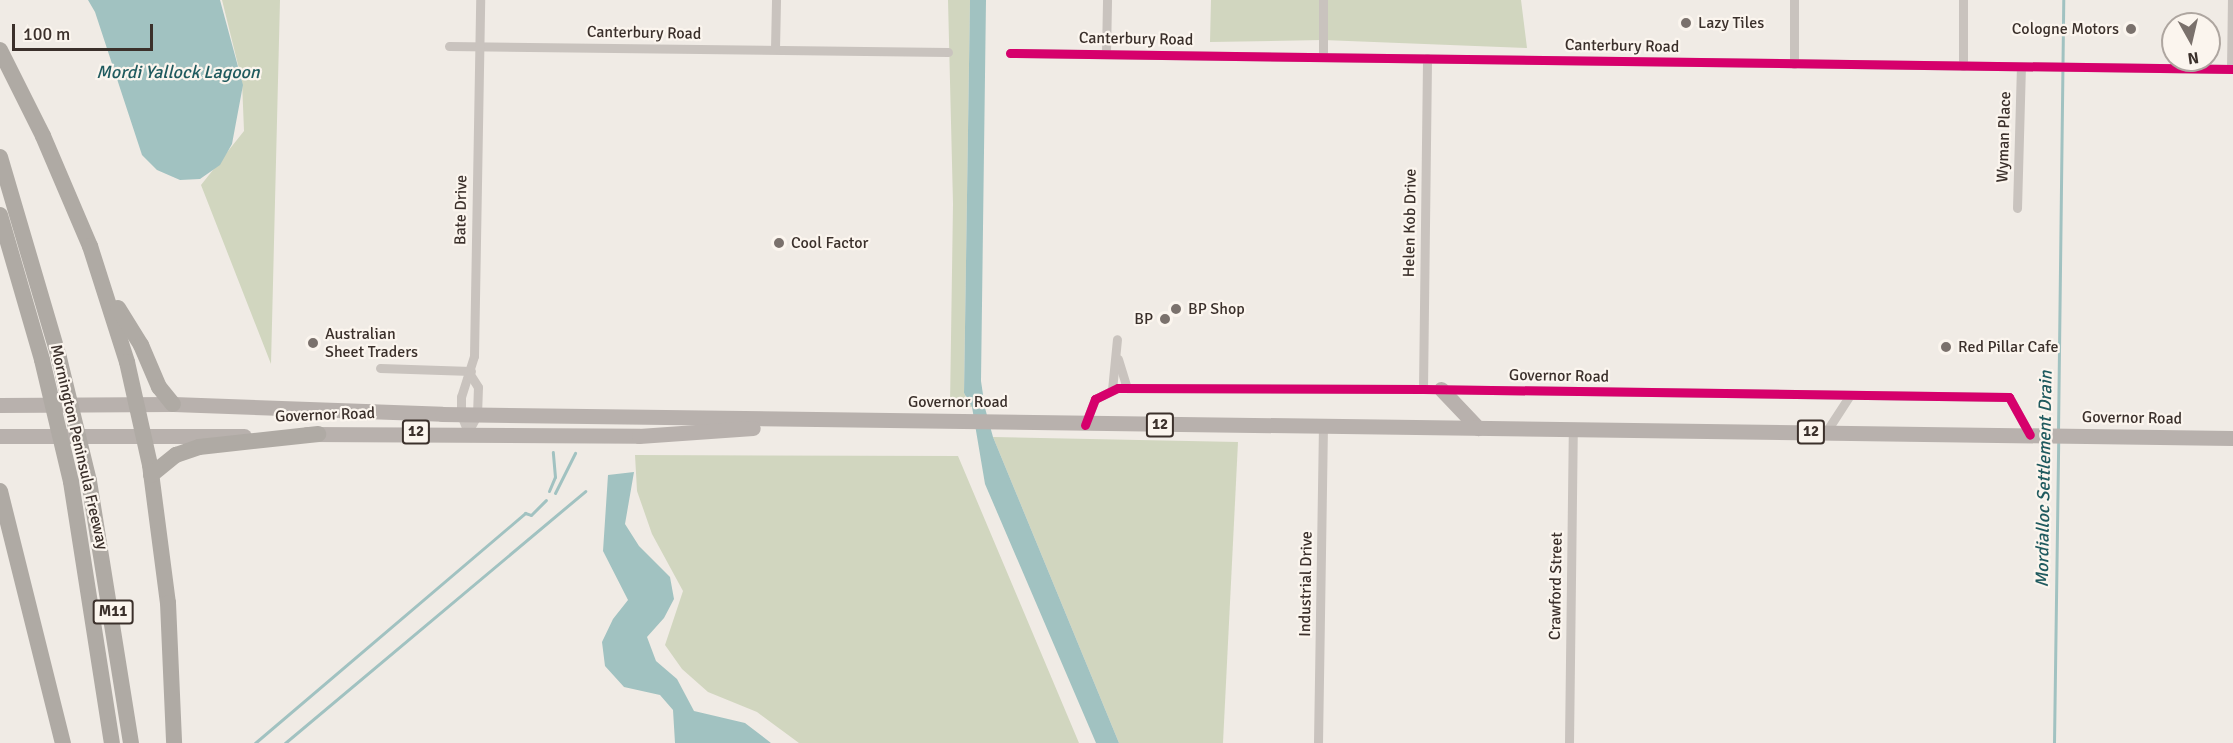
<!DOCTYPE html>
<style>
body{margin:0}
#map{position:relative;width:2233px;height:743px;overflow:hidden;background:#f0ebe5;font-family:Signika,sans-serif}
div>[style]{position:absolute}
.green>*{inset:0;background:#d1d6bf}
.water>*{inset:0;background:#a1c2c1}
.stream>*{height:3px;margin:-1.5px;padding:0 1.5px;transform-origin:1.5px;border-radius:1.5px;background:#a1c2c1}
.street>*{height:9px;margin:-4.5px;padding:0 4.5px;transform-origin:4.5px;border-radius:4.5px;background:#c9c3be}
.primary>*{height:15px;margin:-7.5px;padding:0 7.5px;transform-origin:7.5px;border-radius:7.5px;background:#b8b1ad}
.highway>*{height:16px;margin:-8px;padding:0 8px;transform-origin:8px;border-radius:8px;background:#afaaa4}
.highway-bridge>*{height:16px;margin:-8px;padding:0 8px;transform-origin:8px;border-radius:8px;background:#afaaa4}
.cycleway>*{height:9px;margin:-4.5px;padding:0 4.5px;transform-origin:4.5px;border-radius:4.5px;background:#d6006c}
.dots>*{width:16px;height:16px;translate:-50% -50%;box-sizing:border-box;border:3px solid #fbf5ee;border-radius:50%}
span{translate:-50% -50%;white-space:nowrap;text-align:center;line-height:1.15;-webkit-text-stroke:4.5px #fbf5ee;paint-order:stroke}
.shield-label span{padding:2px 4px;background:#fbf5ee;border:2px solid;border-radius:4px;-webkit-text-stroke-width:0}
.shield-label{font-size:15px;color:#3b302b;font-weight:700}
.poi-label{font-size:16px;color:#3b302b}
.left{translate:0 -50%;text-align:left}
.right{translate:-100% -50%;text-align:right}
.street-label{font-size:16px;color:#3b302b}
.water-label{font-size:18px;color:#1f5a5e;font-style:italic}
.north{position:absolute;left:2161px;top:12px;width:60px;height:60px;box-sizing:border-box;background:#fbf5ee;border:2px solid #aea6a0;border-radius:50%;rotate:172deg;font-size:16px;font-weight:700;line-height:24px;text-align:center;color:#3b302b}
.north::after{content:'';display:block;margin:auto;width:21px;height:27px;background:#7a716c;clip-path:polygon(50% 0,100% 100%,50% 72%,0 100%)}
.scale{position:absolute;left:12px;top:24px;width:141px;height:27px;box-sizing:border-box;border:3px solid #3b302b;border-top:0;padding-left:8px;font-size:18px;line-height:21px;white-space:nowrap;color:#3b302b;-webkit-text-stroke:4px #fbf5ee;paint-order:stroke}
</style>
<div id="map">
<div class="green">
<i style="clip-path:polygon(222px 0,280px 0,271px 364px,201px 185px,244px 131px,242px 81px)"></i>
<i style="clip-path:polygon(948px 0,970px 0,964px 393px,972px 407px,957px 408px,950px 405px,953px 204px)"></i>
<i style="clip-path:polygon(1211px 0,1521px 0,1527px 48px,1323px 40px,1210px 42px)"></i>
<i style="clip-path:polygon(993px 437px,1238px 442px,1223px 743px,1119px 743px)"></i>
<i style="clip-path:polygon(635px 455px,958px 456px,1079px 743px,799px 743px,757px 712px,708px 692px,682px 669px,665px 645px,683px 591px,652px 534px,637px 491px)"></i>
</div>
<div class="water">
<i style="clip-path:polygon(88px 0,220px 0,243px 85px,232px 144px,220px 165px,200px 179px,180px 180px,157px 170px,142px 155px,95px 12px)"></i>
<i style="clip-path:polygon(970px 0,986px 0,981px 381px,985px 408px,993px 437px,1119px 743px,1096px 743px,985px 484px,972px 407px,964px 393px)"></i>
<i style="clip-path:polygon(634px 472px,625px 524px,639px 546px,670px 577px,674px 599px,664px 618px,647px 637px,656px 661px,677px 679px,694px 711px,745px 723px,771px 743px,675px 743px,673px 710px,660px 695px,624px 687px,605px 666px,602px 642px,613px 619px,628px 600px,603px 551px,608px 475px)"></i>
</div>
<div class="stream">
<i style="left:2058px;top:432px;width:432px;rotate:-89.3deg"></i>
<i style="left:549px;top:491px;width:15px;rotate:-67deg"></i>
<i style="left:555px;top:477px;width:25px;rotate:-95deg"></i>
<i style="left:555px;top:493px;width:45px;rotate:-63.4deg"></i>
<i style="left:255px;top:743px;width:355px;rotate:-40.4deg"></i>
<i style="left:525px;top:513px;width:6px;rotate:18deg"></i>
<i style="left:531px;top:515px;width:21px;rotate:-45deg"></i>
<i style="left:285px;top:743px;width:392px;rotate:-40deg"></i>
<i style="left:2054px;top:743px;width:301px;rotate:-89.2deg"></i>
</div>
<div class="street">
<i style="left:449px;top:46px;width:499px;rotate:0.7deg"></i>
<i style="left:775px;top:49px;width:49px;rotate:-88.8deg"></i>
<i style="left:1010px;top:53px;width:1223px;rotate:0.75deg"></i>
<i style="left:1106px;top:54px;width:54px;rotate:-88.9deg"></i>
<i style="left:1323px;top:56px;width:56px;rotate:-90deg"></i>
<i style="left:1794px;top:64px;width:64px;rotate:-90deg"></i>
<i style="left:1963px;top:66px;width:66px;rotate:-90deg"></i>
<i style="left:2231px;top:69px;width:69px;rotate:-89.2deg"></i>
<i style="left:2017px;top:208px;width:141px;rotate:-88.4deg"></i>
<i style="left:1118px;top:359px;width:30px;rotate:73deg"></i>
<i style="left:380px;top:368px;width:91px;rotate:1.9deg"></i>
<i style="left:1423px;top:389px;width:331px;rotate:-89.3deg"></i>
<i style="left:1112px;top:390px;width:51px;rotate:-84.4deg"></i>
<i style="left:1085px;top:425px;width:28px;rotate:-69deg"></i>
<i style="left:1095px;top:399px;width:25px;rotate:-26deg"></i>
<i style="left:1118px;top:388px;width:305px;rotate:0.2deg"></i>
<i style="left:1423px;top:389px;width:586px;rotate:0.78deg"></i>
<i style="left:2009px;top:397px;width:43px;rotate:61.1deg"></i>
<i style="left:468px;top:432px;width:18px;rotate:-112deg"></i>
<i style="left:461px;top:415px;width:18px;rotate:-90deg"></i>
<i style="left:461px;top:397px;width:43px;rotate:-72.4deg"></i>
<i style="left:474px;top:356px;width:356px;rotate:-89deg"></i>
<i style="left:468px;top:432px;width:19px;rotate:-62deg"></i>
<i style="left:477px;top:415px;width:28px;rotate:-88deg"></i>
<i style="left:478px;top:387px;width:15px;rotate:-122deg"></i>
<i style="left:1826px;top:432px;width:44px;rotate:-57deg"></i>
<i style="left:1318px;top:743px;width:318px;rotate:-89.1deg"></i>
<i style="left:1569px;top:743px;width:314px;rotate:-89.3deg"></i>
</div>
<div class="primary">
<i style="left:1441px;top:389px;width:54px;rotate:46.5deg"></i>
<i style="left:0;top:405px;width:173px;rotate:-0.3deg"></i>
<i style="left:173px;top:404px;width:269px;rotate:2.1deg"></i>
<i style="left:442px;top:414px;width:1791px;rotate:0.77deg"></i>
<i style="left:307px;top:434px;width:332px;rotate:0.3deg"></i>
<i style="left:639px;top:436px;width:114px;rotate:-4deg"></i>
<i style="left:0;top:436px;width:244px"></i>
</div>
<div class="highway">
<i style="left:0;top:50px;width:96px;rotate:63.4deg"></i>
<i style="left:43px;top:136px;width:120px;rotate:66.9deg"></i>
<i style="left:90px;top:246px;width:122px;rotate:72.3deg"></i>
<i style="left:127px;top:362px;width:106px;rotate:77.4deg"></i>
<i style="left:150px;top:465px;width:139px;rotate:82.6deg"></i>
<i style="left:168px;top:603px;width:140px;rotate:87.5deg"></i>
<i style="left:0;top:157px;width:209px;rotate:73.6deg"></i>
<i style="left:0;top:215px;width:151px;rotate:73.8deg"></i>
<i style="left:118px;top:308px;width:44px;rotate:58.1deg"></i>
<i style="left:141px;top:345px;width:46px;rotate:66.8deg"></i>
<i style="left:159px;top:387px;width:22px;rotate:51deg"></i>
<i style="left:151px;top:475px;width:32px;rotate:-39deg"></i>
<i style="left:176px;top:455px;width:24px;rotate:-19deg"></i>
<i style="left:199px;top:447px;width:120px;rotate:-6.2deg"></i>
<i style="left:89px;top:481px;width:265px;rotate:80.9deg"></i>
<i style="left:71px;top:482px;width:264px;rotate:81.1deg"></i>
<i style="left:0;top:491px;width:260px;rotate:76deg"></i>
</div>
<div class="highway-bridge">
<i style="left:59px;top:358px;width:127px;rotate:76.3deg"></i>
<i style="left:42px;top:360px;width:125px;rotate:76.6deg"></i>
</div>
<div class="cycleway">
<i style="left:1010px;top:53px;width:1223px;rotate:0.75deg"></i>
<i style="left:1085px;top:425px;width:28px;rotate:-69deg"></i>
<i style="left:1095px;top:399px;width:25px;rotate:-26deg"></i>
<i style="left:1118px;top:388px;width:305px;rotate:0.2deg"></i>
<i style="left:1423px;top:389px;width:586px;rotate:0.78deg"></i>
<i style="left:2009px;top:397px;width:43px;rotate:61.1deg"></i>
</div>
<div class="dots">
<i style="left:1686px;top:23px;background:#7a716c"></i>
<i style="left:2131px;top:29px;background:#7a716c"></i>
<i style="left:779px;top:243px;background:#7a716c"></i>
<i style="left:1176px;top:309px;background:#7a716c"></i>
<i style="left:1165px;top:319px;background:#7a716c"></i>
<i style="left:313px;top:343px;background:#7a716c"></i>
<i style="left:1946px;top:347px;background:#7a716c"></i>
</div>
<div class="shield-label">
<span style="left:1160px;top:425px">12</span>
<span style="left:416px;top:432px">12</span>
<span style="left:1811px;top:432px">12</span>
<span style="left:113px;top:612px">M11</span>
</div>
<div class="poi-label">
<span class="left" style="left:1698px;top:23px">Lazy Tiles</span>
<span class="right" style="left:2119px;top:29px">Cologne Motors</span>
<span class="left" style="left:791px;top:243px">Cool Factor</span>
<span class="left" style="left:1188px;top:309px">BP Shop</span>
<span class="right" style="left:1153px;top:319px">BP</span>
<span class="left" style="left:325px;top:343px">Australian<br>Sheet Traders</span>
<span class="left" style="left:1958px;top:347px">Red Pillar Cafe</span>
</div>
<div class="street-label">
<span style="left:644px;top:33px;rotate:1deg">Canterbury Road</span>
<span style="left:1136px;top:39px;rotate:1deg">Canterbury Road</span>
<span style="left:1622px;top:46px;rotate:1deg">Canterbury Road</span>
<span style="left:2004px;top:137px;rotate:-88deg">Wyman Place</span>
<span style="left:461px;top:210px;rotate:-89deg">Bate Drive</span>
<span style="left:1410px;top:223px;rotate:-89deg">Helen Kob Drive</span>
<span style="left:1559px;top:376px;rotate:1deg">Governor Road</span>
<span style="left:958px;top:402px">Governor Road</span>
<span style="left:325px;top:415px;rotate:-2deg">Governor Road</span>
<span style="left:2132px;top:418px;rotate:1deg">Governor Road</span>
<span style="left:79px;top:447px;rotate:77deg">Mornington Peninsula Freeway</span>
<span style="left:1306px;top:584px;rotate:-89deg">Industrial Drive</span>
<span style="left:1556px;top:586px;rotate:-89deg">Crawford Street</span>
</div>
<div class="water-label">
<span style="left:178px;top:72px">Mordi Yallock Lagoon</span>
<span style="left:2044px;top:479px;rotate:-89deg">Mordialloc Settlement Drain</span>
</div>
<div class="north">N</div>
<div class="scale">100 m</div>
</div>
